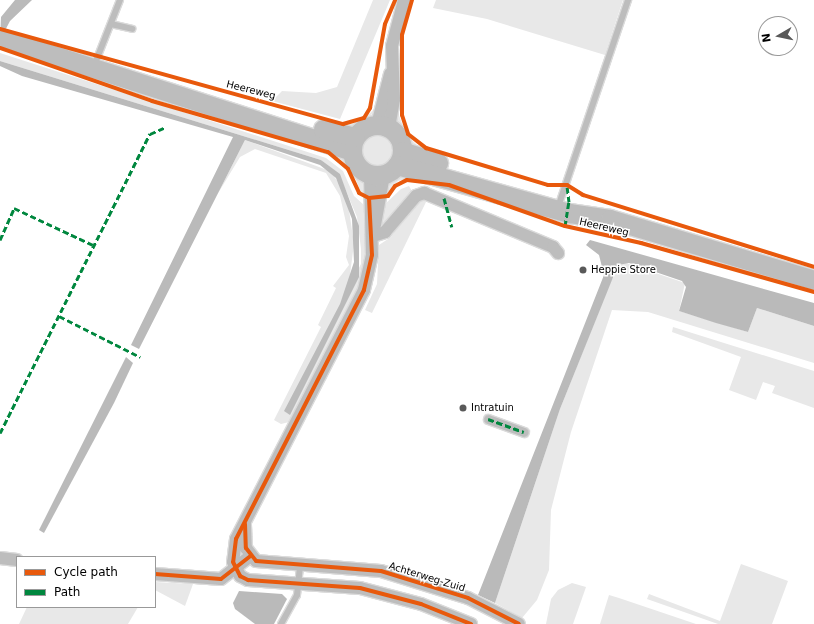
<!DOCTYPE html>
<style>
body{margin:0}
#map{position:relative;width:814px;height:624px;overflow:hidden;background:#fff;font-family:"DejaVu Sans",sans-serif}
div>[style]{position:absolute}
.green>*{inset:0;background:#e8e8e8}
.round{border-radius:50%}
.water>*{inset:0;background:#bababa}
.roads{filter:drop-shadow(1px 0 #dbdbdb) drop-shadow(-1px 0 #dbdbdb) drop-shadow(0 1px #dbdbdb) drop-shadow(0 -1px #dbdbdb)}
.service>*{height:6px;margin:-3px;padding:0 3px;transform-origin:3px;border-radius:3px;background:#bdbdbd}
.pedestrian>*{height:9px;margin:-4.5px;padding:0 4.5px;transform-origin:4.5px;border-radius:4.5px;background:#bdbdbd}
.minor>*{height:12px;margin:-6px;padding:0 6px;transform-origin:6px;border-radius:6px;background:#bdbdbd}
.primary>*{height:19px;margin:-9.5px;padding:0 9.5px;transform-origin:9.5px;border-radius:9.5px;background:#bdbdbd}
.primary>.ring{margin:-9.5px;padding:0;box-sizing:content-box;background:none;border:19px solid #bdbdbd;border-radius:50%}
.quiet>*{height:3px;margin-top:-1.5px;transform-origin:0;background:repeating-linear-gradient(90deg,#00873e 0 6px,transparent 0 9px)}
.cycleway>*{height:4px;margin:-2px;padding:0 2px;transform-origin:2px;border-radius:2px;background:#e8590c}
.dots>*{width:11px;height:11px;translate:-50% -50%;box-sizing:border-box;border:2px solid #fff;border-radius:50%}
span{translate:-50% -50%;white-space:nowrap;text-align:center;line-height:1.15;-webkit-text-stroke:3px #fff;paint-order:stroke}
.street-label{font-size:10px;color:#000}
.poi-label{font-size:10px;color:#000}
.left{translate:0 -50%;text-align:left}
.legend{position:absolute;left:16px;top:556px;width:140px;height:52px;box-sizing:border-box;background:#fff;border:1px solid #999;margin:0;padding:5px 7px;list-style:none;font-size:12px;color:#000}
.legend li{display:flex;align-items:center;gap:8px;height:20px}
.legend b{width:20px;border:1px solid #999}
.north{position:absolute;left:758px;top:16px;width:40px;height:40px;box-sizing:border-box;background:#fff;border:1px solid #999;border-radius:50%;rotate:261deg;font-size:11px;font-weight:700;line-height:16px;text-align:center;color:#000}
.north::after{content:'';display:block;margin:auto;width:14px;height:18px;background:#595959;clip-path:polygon(50% 0,100% 100%,50% 72%,0 100%)}
</style>
<div id="map">
<div class="green">
<i style="clip-path:polygon(373px 0,390px 0,340px 119px,272px 101px,282px 91px,316px 93px,337px 87px)"></i>
<i style="clip-path:polygon(436px 0,623px 0,605px 55px,487px 19px,433px 8px)"></i>
<i style="clip-path:polygon(0 53px,326px 158px,343px 171px,354px 196px,364px 205px,367px 251px,363px 278px,293px 421px,281px 424px,274px 420px,321px 327px,318px 325px,336px 288px,333px 286px,349px 265px,346px 257px,349px 236px,340px 196px,326px 173px,255px 149px,240px 157px,217px 195px,245px 140px,330px 171px,342px 187px,349px 210px,354px 244px,349px 282px,340px 304px,361px 264px,361px 249px,357px 217px,339px 174px,321px 160px,0 61px)"></i>
<i style="clip-path:polygon(377px 106px,367px 122px,352px 130px,346px 125px,362px 121px)"></i>
<i style="clip-path:polygon(397px 110px,406px 134px,421px 149px,407px 145px,399px 132px,395px 121px)"></i>
<i class="round" style="left:362px;top:136px;width:30px;height:30px"></i>
<i style="clip-path:polygon(337px 156px,348px 160px,362px 177px,365px 194px,361px 192px,352px 171px)"></i>
<i style="clip-path:polygon(397px 174px,411px 178px,398px 181px,386px 195px,388px 182px)"></i>
<i style="clip-path:polygon(409px 186px,413px 193px,381px 227px,383px 206px,401px 189px)"></i>
<i style="clip-path:polygon(423px 199px,426px 202px,372px 313px,365px 310px,377px 284px,379px 245px,391px 237px,411px 206px)"></i>
<i style="clip-path:polygon(623px 262px,685px 283px,679px 311px,748px 332px,757px 308px,814px 326px,814px 363px,648px 312px,612px 310px,571px 432px,551px 510px,549px 570px,537px 600px,522px 618px,495px 603px,560px 409px,611px 281px)"></i>
<i style="clip-path:polygon(673px 327px,814px 371px,814px 408px,772px 393px,775px 386px,763px 382px,756px 400px,729px 390px,741px 357px,672px 332px)"></i>
<i style="clip-path:polygon(741px 564px,788px 581px,772px 624px,718px 624px,647px 599px,649px 594px,720px 621px)"></i>
<i style="clip-path:polygon(155px 582px,193px 584px,185px 606px,155px 590px)"></i>
<i style="clip-path:polygon(572px 583px,586px 587px,573px 624px,546px 624px,551px 599px,558px 590px)"></i>
<i style="clip-path:polygon(609px 595px,619px 598px,696px 624px,600px 624px)"></i>
<i style="clip-path:polygon(27px 607px,138px 607px,128px 624px,19px 624px)"></i>
</div>
<div class="water">
<i style="clip-path:polygon(15px 0,32px 0,10px 21px,0 40px,1px 17px)"></i>
<i style="clip-path:polygon(0 61px,321px 160px,340px 174px,359px 226px,359px 277px,290px 415px,284px 411px,340px 304px,354px 262px,352px 219px,336px 178px,320px 165px,245px 140px,139px 349px,131px 345px,233px 137px,22px 76px,0 66px)"></i>
<i style="clip-path:polygon(590px 240px,814px 303px,814px 326px,757px 308px,748px 332px,716px 323px,679px 311px,686px 287px,682px 281px,629px 263px,618px 265px,560px 409px,495px 603px,478px 595px,604px 275px,599px 255px,586px 245px)"></i>
<i style="clip-path:polygon(126px 357px,133px 363px,114px 403px,44px 533px,39px 530px)"></i>
<i style="clip-path:polygon(239px 591px,282px 594px,287px 599px,274px 624px,255px 624px,235px 609px,233px 603px)"></i>
</div>
<div class="roads">
<div class="service">
<i style="left:111px;top:24px;width:22px;rotate:13deg"></i>
<i style="left:94px;top:66px;width:71px;rotate:-68.5deg"></i>
<i style="left:558px;top:207px;width:219px;rotate:-71.3deg"></i>
<i style="left:281px;top:624px;width:33px;rotate:-61deg"></i>
<i style="left:297px;top:595px;width:29px;rotate:-84deg"></i>
</div>
<div class="pedestrian">
<i style="left:488px;top:419px;width:38px;rotate:20deg"></i>
</div>
<div class="minor">
<i style="left:377px;top:125px;width:53px;rotate:-75.7deg"></i>
<i style="left:389px;top:128px;width:29px;rotate:-80deg"></i>
<i style="left:394px;top:99px;width:53px;rotate:-92.2deg"></i>
<i style="left:392px;top:46px;width:48px;rotate:-75.4deg"></i>
<i style="left:370px;top:175px;width:80px;rotate:88.6deg"></i>
<i style="left:372px;top:255px;width:36px;rotate:103deg"></i>
<i style="left:364px;top:290px;width:280px;rotate:117.2deg"></i>
<i style="left:236px;top:539px;width:23px;rotate:97deg"></i>
<i style="left:233px;top:562px;width:16px;rotate:63deg"></i>
<i style="left:240px;top:576px;width:9px;rotate:27deg"></i>
<i style="left:248px;top:580px;width:112px;rotate:4.1deg"></i>
<i style="left:360px;top:588px;width:63px;rotate:14.7deg"></i>
<i style="left:421px;top:604px;width:54px;rotate:21.8deg"></i>
<i style="left:375px;top:225px;width:51px;rotate:-79.8deg"></i>
<i style="left:373px;top:236px;width:13px;rotate:-18deg"></i>
<i style="left:385px;top:232px;width:48px;rotate:-49.3deg"></i>
<i style="left:416px;top:196px;width:9px;rotate:-21deg"></i>
<i style="left:424px;top:193px;width:140px;rotate:22.7deg"></i>
<i style="left:553px;top:247px;width:8px;rotate:50deg"></i>
<i style="left:245px;top:525px;width:23px;rotate:88deg"></i>
<i style="left:246px;top:548px;width:16px;rotate:52deg"></i>
<i style="left:256px;top:561px;width:125px;rotate:4.6deg"></i>
<i style="left:381px;top:571px;width:91px;rotate:17.2deg"></i>
<i style="left:468px;top:598px;width:57px;rotate:27deg"></i>
<i style="left:0;top:558px;width:17px;rotate:7deg"></i>
<i style="left:155px;top:574px;width:66px;rotate:4.3deg"></i>
<i style="left:221px;top:579px;width:37px;rotate:-38deg"></i>
</div>
<div class="primary">
<i style="left:0;top:38px;width:369px;rotate:17.8deg"></i>
<i class="ring" style="left:352px;top:125px;width:31px;height:31px"></i>
<i style="left:323px;top:129px;width:33px;rotate:14deg"></i>
<i style="left:402px;top:151px;width:38px;rotate:18deg"></i>
<i style="left:397px;top:165px;width:179px;rotate:15.6deg"></i>
<i style="left:569px;top:213px;width:41px;rotate:8.3deg"></i>
<i style="left:610px;top:219px;width:213px;rotate:16.6deg"></i>
</div>
</div>
<div class="quiet">
<i style="left:444px;top:198px;width:30px;rotate:75deg"></i>
<i style="left:565px;top:226px;width:24px;rotate:-81deg"></i>
<i style="left:569px;top:202px;width:17px;rotate:-97deg"></i>
<i style="left:0;top:240px;width:35px;rotate:-66deg"></i>
<i style="left:14px;top:208px;width:87px;rotate:25.1deg"></i>
<i style="left:59px;top:316px;width:91px;rotate:26.8deg"></i>
<i style="left:488px;top:419px;width:38px;rotate:20deg"></i>
<i style="left:0;top:433px;width:335px;rotate:-63.4deg"></i>
<i style="left:150px;top:134px;width:17px;rotate:-24deg"></i>
</div>
<div class="cycleway">
<i style="left:412px;top:0;width:36px;rotate:106deg"></i>
<i style="left:402px;top:35px;width:80px;rotate:90deg"></i>
<i style="left:402px;top:115px;width:20px;rotate:72deg"></i>
<i style="left:408px;top:134px;width:23px;rotate:38deg"></i>
<i style="left:426px;top:148px;width:127px;rotate:16.9deg"></i>
<i style="left:548px;top:185px;width:19px"></i>
<i style="left:567px;top:185px;width:19px;rotate:32deg"></i>
<i style="left:583px;top:195px;width:242px;rotate:17.3deg"></i>
<i style="left:0;top:29px;width:356px;rotate:15.5deg"></i>
<i style="left:343px;top:124px;width:22px;rotate:-16deg"></i>
<i style="left:364px;top:118px;width:12px;rotate:-59deg"></i>
<i style="left:370px;top:108px;width:85px;rotate:-79.9deg"></i>
<i style="left:385px;top:24px;width:26px;rotate:-67deg"></i>
<i style="left:0;top:48px;width:161px;rotate:19.2deg"></i>
<i style="left:152px;top:101px;width:183px;rotate:16.2deg"></i>
<i style="left:328px;top:152px;width:26px;rotate:40deg"></i>
<i style="left:348px;top:169px;width:26px;rotate:65deg"></i>
<i style="left:359px;top:193px;width:11px;rotate:27deg"></i>
<i style="left:369px;top:198px;width:19px;rotate:-6deg"></i>
<i style="left:388px;top:196px;width:12px;rotate:-55deg"></i>
<i style="left:395px;top:186px;width:13px;rotate:-27deg"></i>
<i style="left:407px;top:180px;width:42px;rotate:6.8deg"></i>
<i style="left:449px;top:185px;width:123px;rotate:19.5deg"></i>
<i style="left:565px;top:226px;width:78px;rotate:12.6deg"></i>
<i style="left:641px;top:243px;width:180px;rotate:15.8deg"></i>
<i style="left:369px;top:198px;width:57px;rotate:87deg"></i>
<i style="left:372px;top:255px;width:36px;rotate:103deg"></i>
<i style="left:364px;top:290px;width:280px;rotate:117.2deg"></i>
<i style="left:236px;top:539px;width:23px;rotate:97deg"></i>
<i style="left:233px;top:562px;width:16px;rotate:63deg"></i>
<i style="left:240px;top:576px;width:9px;rotate:27deg"></i>
<i style="left:248px;top:580px;width:112px;rotate:4.1deg"></i>
<i style="left:360px;top:588px;width:63px;rotate:14.7deg"></i>
<i style="left:421px;top:604px;width:54px;rotate:21.8deg"></i>
<i style="left:245px;top:524px;width:24px;rotate:88deg"></i>
<i style="left:246px;top:548px;width:16px;rotate:52deg"></i>
<i style="left:256px;top:561px;width:125px;rotate:4.6deg"></i>
<i style="left:381px;top:571px;width:91px;rotate:17.2deg"></i>
<i style="left:468px;top:598px;width:57px;rotate:27deg"></i>
<i style="left:155px;top:574px;width:66px;rotate:4.3deg"></i>
<i style="left:221px;top:579px;width:37px;rotate:-38deg"></i>
</div>
<div class="dots">
<i style="left:583px;top:270px;background:#595959"></i>
<i style="left:463px;top:408px;background:#595959"></i>
</div>
<div class="street-label">
<span style="left:251px;top:90px;rotate:14deg">Heereweg</span>
<span style="left:604px;top:227px;rotate:13deg">Heereweg</span>
<span style="left:427px;top:577px;rotate:17deg">Achterweg-Zuid</span>
</div>
<div class="poi-label">
<span class="left" style="left:591px;top:270px">Heppie Store</span>
<span class="left" style="left:471px;top:408px">Intratuin</span>
</div>
<ul class="legend">
<li><b style="height:5px;background:#e8590c"></b>Cycle path</li>
<li><b style="height:5px;background:#00873e"></b>Path</li>
</ul>
<div class="north">N</div>
</div>
